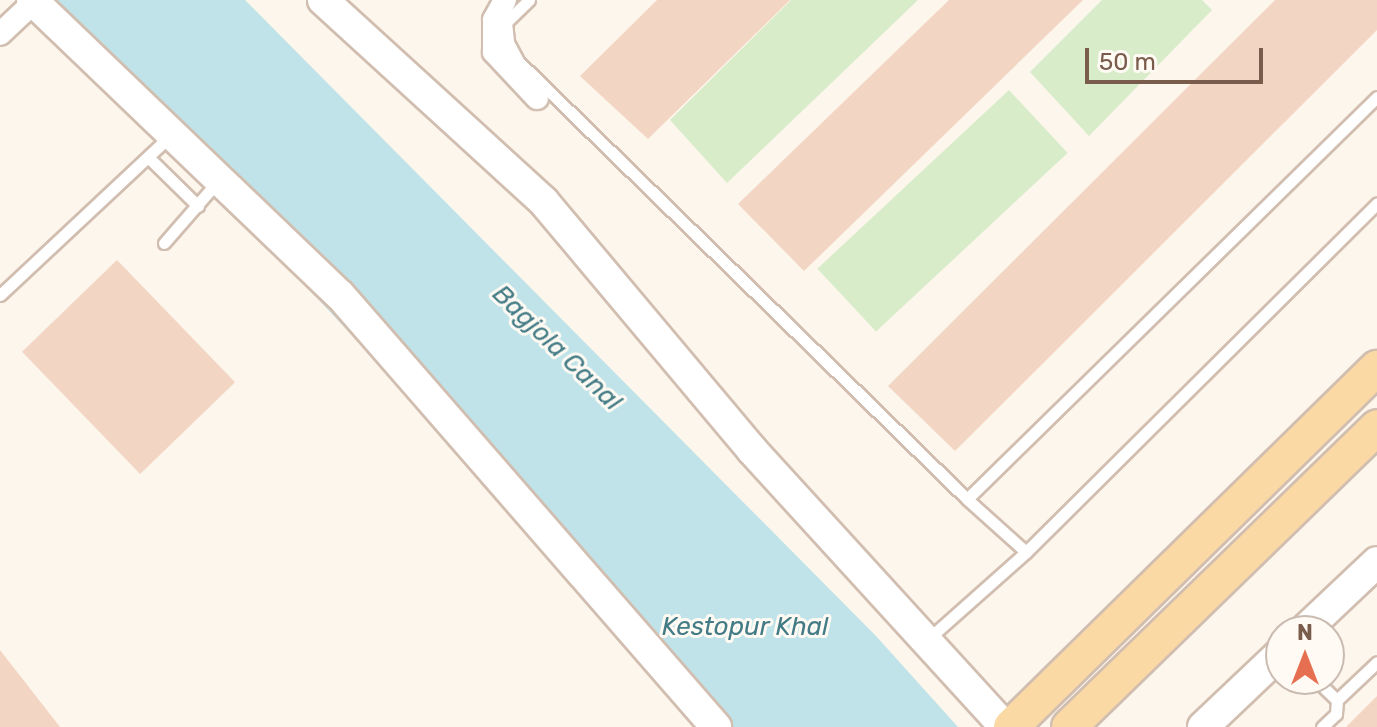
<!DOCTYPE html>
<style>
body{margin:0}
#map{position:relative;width:1377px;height:727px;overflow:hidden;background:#fdf6ec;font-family:Rubik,sans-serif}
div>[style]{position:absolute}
.green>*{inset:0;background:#d8ecc9;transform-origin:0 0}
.water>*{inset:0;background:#bfe3e8}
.building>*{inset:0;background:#f3d5c3;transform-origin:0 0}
.roads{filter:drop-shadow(2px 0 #d1beb0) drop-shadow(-2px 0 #d1beb0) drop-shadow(0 2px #d1beb0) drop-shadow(0 -2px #d1beb0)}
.lane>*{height:11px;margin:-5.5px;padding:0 5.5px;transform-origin:5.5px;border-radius:5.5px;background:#fff}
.street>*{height:22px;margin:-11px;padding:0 11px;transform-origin:11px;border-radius:11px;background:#fff}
.secondary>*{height:30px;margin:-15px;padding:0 15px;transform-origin:15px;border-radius:15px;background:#fff}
.primary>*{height:34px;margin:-17px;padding:0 17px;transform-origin:17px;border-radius:17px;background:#fbd9a5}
span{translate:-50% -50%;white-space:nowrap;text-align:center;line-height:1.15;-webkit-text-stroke:6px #fffaf3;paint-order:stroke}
.water-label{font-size:26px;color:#437c86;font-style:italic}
.north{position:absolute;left:1265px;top:615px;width:80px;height:80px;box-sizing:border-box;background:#fffaf3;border:2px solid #cabbb1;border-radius:50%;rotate:0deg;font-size:22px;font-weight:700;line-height:32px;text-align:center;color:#7a5c4d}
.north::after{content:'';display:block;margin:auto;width:28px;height:36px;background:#e76f51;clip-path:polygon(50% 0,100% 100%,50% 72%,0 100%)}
.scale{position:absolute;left:1085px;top:48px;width:178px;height:36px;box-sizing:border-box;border:4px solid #7a5c4d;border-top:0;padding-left:10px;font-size:24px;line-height:28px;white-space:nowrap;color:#7a5c4d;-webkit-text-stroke:6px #fffaf3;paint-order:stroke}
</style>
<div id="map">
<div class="green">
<i style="clip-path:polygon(791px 0,918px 0,727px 183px,670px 120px)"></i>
<i style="clip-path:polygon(1102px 0,1202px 0,1212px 10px,1089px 136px,1030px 72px)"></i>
<i style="left:1009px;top:90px;width:86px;height:262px;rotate:47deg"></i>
</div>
<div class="water">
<i style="clip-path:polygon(37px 0,245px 0,876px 636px,958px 727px,720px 727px)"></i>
</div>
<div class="building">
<i style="clip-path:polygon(657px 0,790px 0,648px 139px,580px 76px)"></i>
<i style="clip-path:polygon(949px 0,1083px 0,804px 271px,738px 204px)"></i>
<i style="clip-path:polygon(1275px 0,1377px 0,1377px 30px,955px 451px,888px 386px)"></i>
<i style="left:117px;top:260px;width:170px;height:132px;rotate:46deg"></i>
<i style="clip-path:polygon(0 650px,60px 727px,0 727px)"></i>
<i style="clip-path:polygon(1377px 696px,1377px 727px,1346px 727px)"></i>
</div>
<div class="roads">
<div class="lane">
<i style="left:529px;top:0;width:32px;rotate:136deg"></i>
<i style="left:506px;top:22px;width:20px;rotate:84deg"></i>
<i style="left:508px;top:42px;width:21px;rotate:62deg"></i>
<i style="left:518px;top:61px;width:627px;rotate:44.29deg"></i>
<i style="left:148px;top:157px;width:70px;rotate:44.4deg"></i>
<i style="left:164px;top:243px;width:84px;rotate:-48.9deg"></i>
<i style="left:0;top:295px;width:234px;rotate:-43.1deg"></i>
<i style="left:1026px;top:552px;width:79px;rotate:-138.1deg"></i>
<i style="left:967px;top:499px;width:574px;rotate:-44.44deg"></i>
<i style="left:927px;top:640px;width:132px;rotate:-41.6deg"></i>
<i style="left:1026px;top:552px;width:495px;rotate:-44.8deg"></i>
<i style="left:1315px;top:679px;width:30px;rotate:44deg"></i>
<i style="left:1322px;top:727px;width:19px;rotate:-43deg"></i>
<i style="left:1336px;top:714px;width:14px;rotate:-86deg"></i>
<i style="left:1337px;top:700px;width:55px;rotate:-43.5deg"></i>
</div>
<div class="street">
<i style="left:505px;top:0;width:23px;rotate:119deg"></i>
<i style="left:494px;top:20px;width:32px;rotate:90deg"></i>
<i style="left:494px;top:52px;width:63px;rotate:46.9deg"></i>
<i style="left:0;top:34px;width:47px;rotate:-43.3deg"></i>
</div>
<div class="secondary">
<i style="left:32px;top:0;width:426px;rotate:43.8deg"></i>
<i style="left:340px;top:295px;width:573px;rotate:48.96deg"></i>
<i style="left:323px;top:0;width:299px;rotate:42.4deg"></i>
<i style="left:544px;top:202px;width:324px;rotate:50deg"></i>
<i style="left:752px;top:450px;width:375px;rotate:47.6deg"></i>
<i style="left:1304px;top:631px;width:100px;rotate:-43.4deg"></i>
<i style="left:1203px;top:727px;width:108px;rotate:-43.5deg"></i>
</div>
<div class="primary">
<i style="left:1011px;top:727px;width:513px;rotate:-44.45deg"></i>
<i style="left:1069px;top:727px;width:430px;rotate:-44.2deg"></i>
</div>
</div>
<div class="water-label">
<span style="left:557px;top:348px;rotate:44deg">Bagjola Canal</span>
<span style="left:745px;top:627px">Kestopur Khal</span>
</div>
<div class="north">N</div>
<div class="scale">50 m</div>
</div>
